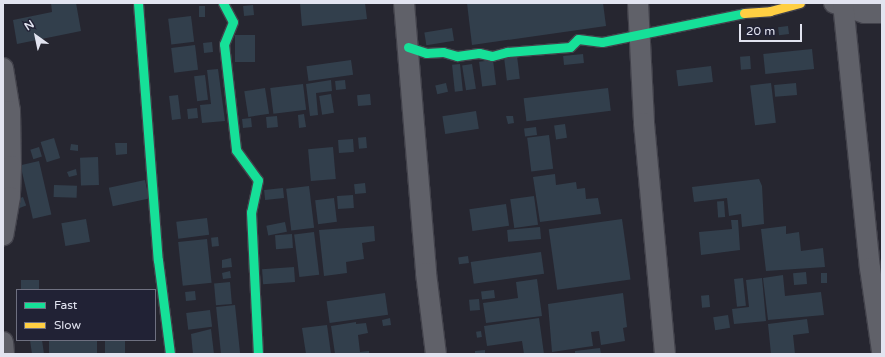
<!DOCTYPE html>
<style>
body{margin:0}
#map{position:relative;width:885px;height:357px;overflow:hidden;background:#262630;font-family:"Varela Round",sans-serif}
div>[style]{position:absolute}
.building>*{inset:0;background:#323f4c;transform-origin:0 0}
.roads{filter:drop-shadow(1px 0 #42424b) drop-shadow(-1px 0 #42424b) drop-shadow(0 1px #42424b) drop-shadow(0 -1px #42424b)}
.street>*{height:20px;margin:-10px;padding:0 10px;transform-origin:10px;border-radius:10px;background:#606169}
.fast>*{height:9px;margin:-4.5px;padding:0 4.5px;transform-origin:4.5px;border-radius:4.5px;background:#16e098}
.slow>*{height:9px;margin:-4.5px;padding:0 4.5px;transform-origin:4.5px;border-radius:4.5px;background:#ffcf43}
span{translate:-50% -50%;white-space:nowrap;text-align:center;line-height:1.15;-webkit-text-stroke:3.5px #212235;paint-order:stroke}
.frame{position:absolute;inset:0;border:4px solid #e2e4f0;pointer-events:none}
.legend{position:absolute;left:16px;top:289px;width:140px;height:52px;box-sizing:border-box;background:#212235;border:1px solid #6e7080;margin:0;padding:5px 7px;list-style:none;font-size:12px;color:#e2e4f0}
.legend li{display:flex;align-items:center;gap:8px;height:20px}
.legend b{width:20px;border:1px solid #6e7080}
.north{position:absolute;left:16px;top:16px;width:40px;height:40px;-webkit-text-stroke:3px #212235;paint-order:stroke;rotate:327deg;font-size:11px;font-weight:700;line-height:16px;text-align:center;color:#e2e4f0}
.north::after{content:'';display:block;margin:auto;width:14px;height:18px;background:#e2e4f0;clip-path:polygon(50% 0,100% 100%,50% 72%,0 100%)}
.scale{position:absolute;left:739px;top:24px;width:63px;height:18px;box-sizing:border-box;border:2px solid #e2e4f0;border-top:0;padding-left:5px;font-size:12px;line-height:14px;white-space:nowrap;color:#e2e4f0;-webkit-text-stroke:3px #212235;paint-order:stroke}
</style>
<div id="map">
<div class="building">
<i style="clip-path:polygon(51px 3px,76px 3px,81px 31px,17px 44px,13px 20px,52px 12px)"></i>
<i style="clip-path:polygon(300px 3px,365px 3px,367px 19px,302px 26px)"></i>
<i style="clip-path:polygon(467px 3px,603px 3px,606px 26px,472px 45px)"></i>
<i style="left:253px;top:5px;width:10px;height:10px;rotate:84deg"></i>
<i style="left:199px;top:6px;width:6px;height:11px"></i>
<i style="left:191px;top:16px;width:26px;height:23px;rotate:83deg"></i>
<i style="left:788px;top:26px;width:8px;height:10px;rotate:83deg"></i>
<i style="left:452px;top:28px;width:13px;height:28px;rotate:81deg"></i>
<i style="left:235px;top:35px;width:20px;height:27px"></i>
<i style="left:212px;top:42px;width:10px;height:9px;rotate:84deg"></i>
<i style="left:195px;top:45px;width:25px;height:24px;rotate:83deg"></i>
<i style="left:812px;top:49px;width:20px;height:49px;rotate:84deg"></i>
<i style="left:583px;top:54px;width:9px;height:20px;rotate:84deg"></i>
<i style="left:517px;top:56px;width:23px;height:13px;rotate:83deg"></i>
<i style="left:750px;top:56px;width:13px;height:10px;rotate:86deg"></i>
<i style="left:351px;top:60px;width:15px;height:45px;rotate:82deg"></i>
<i style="left:493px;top:60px;width:25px;height:14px;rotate:83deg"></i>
<i style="left:460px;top:64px;width:27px;height:8px;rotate:84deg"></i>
<i style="left:472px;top:64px;width:25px;height:10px;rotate:81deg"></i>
<i style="left:711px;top:66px;width:16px;height:35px;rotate:83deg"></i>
<i style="clip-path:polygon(218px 69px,225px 121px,202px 123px,200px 105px,211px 104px,207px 70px)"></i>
<i style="left:205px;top:75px;width:25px;height:11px;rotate:83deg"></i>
<i style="clip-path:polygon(331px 80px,332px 91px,316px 93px,318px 115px,310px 116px,306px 84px)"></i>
<i style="left:345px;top:80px;width:9px;height:10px;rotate:84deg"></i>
<i style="left:446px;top:83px;width:9px;height:11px;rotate:77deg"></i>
<i style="left:771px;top:83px;width:40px;height:21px;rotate:83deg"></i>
<i style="left:796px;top:83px;width:12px;height:22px;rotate:85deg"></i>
<i style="left:303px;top:84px;width:26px;height:33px;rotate:83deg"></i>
<i style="left:265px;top:88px;width:26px;height:21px;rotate:81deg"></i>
<i style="left:608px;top:88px;width:23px;height:85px;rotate:83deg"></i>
<i style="left:331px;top:94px;width:19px;height:12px;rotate:81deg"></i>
<i style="left:370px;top:94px;width:11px;height:13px;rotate:85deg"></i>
<i style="left:178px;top:95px;width:24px;height:9px;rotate:83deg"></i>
<i style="left:197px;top:108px;width:10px;height:10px;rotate:84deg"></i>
<i style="left:476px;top:111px;width:18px;height:34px;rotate:81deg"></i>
<i style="clip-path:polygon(304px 114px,306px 127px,299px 128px,298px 115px)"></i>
<i style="left:277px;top:116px;width:11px;height:11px;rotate:85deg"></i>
<i style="clip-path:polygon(506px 116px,513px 116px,514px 123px,508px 124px)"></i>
<i style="left:251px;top:118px;width:9px;height:9px;rotate:84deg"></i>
<i style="left:565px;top:124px;width:14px;height:11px;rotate:82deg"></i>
<i style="left:536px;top:127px;width:8px;height:12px;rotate:83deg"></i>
<i style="left:549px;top:135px;width:34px;height:22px;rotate:83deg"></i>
<i style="left:366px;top:137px;width:11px;height:8px;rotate:85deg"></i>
<i style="left:54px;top:138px;width:21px;height:14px;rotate:73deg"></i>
<i style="left:353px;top:139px;width:13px;height:15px;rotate:86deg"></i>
<i style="clip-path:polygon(115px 143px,127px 143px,127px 154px,116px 155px)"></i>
<i style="clip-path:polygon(71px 144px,78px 145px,78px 151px,70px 150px)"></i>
<i style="left:39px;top:147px;width:10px;height:9px;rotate:73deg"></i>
<i style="left:333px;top:147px;width:32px;height:25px;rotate:85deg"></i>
<i style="left:98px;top:157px;width:28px;height:18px;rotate:88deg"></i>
<i style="left:39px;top:161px;width:55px;height:19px;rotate:77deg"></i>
<i style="clip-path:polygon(76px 169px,77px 175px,69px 177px,67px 172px)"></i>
<i style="clip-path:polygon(555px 174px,556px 185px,576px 182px,577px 189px,585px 188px,586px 199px,598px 198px,601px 214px,540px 222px,533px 177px)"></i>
<i style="clip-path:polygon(759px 179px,762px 186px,764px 224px,742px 227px,741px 214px,729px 216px,727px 198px,694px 202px,692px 187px)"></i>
<i style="left:145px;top:180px;width:19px;height:37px;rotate:78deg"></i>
<i style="left:365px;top:183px;width:10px;height:11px;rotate:84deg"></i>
<i style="left:54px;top:185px;width:23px;height:12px;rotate:2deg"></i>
<i style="left:309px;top:186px;width:42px;height:23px;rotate:83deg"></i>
<i style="left:283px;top:188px;width:10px;height:19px;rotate:84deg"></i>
<i style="left:353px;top:195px;width:13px;height:16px;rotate:86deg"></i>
<i style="left:534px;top:196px;width:29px;height:24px;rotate:82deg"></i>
<i style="left:23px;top:197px;width:9px;height:10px;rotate:69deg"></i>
<i style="left:334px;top:198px;width:24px;height:19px;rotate:83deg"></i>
<i style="left:724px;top:201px;width:16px;height:7px;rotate:86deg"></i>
<i style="left:506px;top:204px;width:22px;height:37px;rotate:82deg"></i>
<i style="left:207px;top:218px;width:17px;height:31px;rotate:83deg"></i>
<i style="left:86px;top:219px;width:23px;height:25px;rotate:80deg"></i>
<i style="left:622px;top:219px;width:61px;height:74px;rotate:82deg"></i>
<i style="clip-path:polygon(731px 220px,738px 220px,740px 250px,701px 255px,699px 232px,732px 229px)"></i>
<i style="left:285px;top:222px;width:10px;height:19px;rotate:79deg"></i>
<i style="clip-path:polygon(374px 226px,375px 241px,362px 243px,364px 259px,346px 262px,347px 273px,324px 276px,319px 230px)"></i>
<i style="clip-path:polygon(786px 226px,786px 234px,799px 232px,801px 251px,823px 248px,825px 267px,766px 271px,761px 229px)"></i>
<i style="left:540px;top:227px;width:12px;height:33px;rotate:85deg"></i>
<i style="left:314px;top:232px;width:43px;height:20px;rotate:83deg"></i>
<i style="left:292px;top:234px;width:14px;height:17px;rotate:86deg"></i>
<i style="left:218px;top:237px;width:9px;height:7px;rotate:84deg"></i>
<i style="left:207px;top:239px;width:44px;height:29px;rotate:84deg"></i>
<i style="left:541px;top:252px;width:22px;height:71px;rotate:82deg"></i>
<i style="left:468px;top:256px;width:7px;height:10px;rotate:82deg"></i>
<i style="clip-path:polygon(231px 258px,232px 267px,222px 268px,222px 260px)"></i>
<i style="left:294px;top:267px;width:15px;height:32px;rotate:86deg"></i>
<i style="clip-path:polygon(230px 271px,231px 278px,223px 279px,222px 273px)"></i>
<i style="left:806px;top:272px;width:12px;height:13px;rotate:85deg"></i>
<i style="left:821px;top:273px;width:6px;height:10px"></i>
<i style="clip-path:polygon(783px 275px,785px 296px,821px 292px,824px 315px,768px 320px,763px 278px)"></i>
<i style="left:743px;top:278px;width:28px;height:9px;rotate:84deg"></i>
<i style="clip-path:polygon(762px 278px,766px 321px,734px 324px,732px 309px,749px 307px,746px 280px)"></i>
<i style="clip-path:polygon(537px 279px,542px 316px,486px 323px,483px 303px,518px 298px,516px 282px)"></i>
<i style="left:21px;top:280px;width:18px;height:10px"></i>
<i style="left:230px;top:282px;width:22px;height:16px;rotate:85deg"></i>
<i style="left:494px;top:290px;width:8px;height:13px;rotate:83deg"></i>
<i style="left:195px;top:291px;width:9px;height:10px;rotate:84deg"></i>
<i style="left:385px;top:293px;width:22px;height:59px;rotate:82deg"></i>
<i style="clip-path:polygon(623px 293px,627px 327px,623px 328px,625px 341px,601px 345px,599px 331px,591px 332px,593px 346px,552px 352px,548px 304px)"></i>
<i style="left:709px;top:295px;width:12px;height:8px;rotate:85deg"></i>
<i style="left:479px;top:299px;width:11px;height:10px;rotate:85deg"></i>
<i style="left:235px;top:305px;width:49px;height:19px;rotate:84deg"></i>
<i style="left:210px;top:310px;width:17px;height:24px;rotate:83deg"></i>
<i style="left:728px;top:315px;width:13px;height:15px;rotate:81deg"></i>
<i style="clip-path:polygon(390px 318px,391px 325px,383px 326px,382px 320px)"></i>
<i style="clip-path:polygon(539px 318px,544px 354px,524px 354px,522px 341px,487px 346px,484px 326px)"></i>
<i style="clip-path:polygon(807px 319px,809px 333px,793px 335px,795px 354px,771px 354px,768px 324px)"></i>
<i style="clip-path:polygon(356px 322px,356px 324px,366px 323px,368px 333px,358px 335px,360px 352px,369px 351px,369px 354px,335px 354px,331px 326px)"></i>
<i style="clip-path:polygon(327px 325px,331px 354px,306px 354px,302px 328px)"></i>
<i style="clip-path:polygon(211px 329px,214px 354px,193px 354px,191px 334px)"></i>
<i style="left:481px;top:331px;width:6px;height:5px;rotate:81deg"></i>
<i style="clip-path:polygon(30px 340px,42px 340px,44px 354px,32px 354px)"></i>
<i style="left:49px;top:340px;width:48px;height:14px"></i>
<i style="left:105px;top:340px;width:20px;height:14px"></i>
<i style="clip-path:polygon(600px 348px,601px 354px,575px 354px,575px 351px)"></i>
<i style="clip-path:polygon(485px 350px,485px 354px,475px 354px,475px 351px)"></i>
</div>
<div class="roads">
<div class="street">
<i style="left:404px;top:3px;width:271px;rotate:85.3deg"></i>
<i style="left:426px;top:273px;width:82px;rotate:83deg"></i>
<i style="left:638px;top:3px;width:120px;rotate:87.1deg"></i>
<i style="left:644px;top:123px;width:232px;rotate:84.8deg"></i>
<i style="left:834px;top:3px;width:32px;rotate:18deg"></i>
<i style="left:864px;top:13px;width:18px"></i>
<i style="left:843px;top:3px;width:266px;rotate:84.2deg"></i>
<i style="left:870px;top:268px;width:84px;rotate:81.8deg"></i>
<i style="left:3px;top:68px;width:44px;rotate:80.8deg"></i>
<i style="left:10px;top:111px;width:55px;rotate:89deg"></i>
<i style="left:11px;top:166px;width:31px;rotate:92deg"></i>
<i style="left:10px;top:197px;width:39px;rotate:100deg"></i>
<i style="left:3px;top:342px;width:12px;rotate:85deg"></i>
</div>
<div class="fast">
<i style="left:138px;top:3px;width:258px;rotate:85.6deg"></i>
<i style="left:158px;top:260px;width:95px;rotate:82.7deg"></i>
<i style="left:223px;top:3px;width:21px;rotate:62deg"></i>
<i style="left:233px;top:22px;width:24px;rotate:112deg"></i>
<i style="left:224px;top:44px;width:107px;rotate:83.5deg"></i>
<i style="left:236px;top:150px;width:37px;rotate:54deg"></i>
<i style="left:258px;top:180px;width:33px;rotate:102deg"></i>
<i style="left:251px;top:212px;width:142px;rotate:87.2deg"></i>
<i style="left:408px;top:47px;width:19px;rotate:18deg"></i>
<i style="left:426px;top:53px;width:17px;rotate:-3deg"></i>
<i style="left:443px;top:52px;width:15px;rotate:16deg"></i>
<i style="left:457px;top:56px;width:22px;rotate:-8deg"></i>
<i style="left:479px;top:53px;width:13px;rotate:13deg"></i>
<i style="left:492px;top:56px;width:16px;rotate:-15deg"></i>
<i style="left:507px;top:52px;width:63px;rotate:-4.5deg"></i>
<i style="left:570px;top:47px;width:11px;rotate:-45deg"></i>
<i style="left:578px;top:39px;width:24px;rotate:7deg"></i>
<i style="left:602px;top:42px;width:145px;rotate:-11.5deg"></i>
</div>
<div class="slow">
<i style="left:744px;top:13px;width:26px;rotate:-4deg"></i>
<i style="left:770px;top:11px;width:31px;rotate:-15deg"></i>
</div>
</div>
<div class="frame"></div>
<ul class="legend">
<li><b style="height:5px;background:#16e098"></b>Fast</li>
<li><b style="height:5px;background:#ffcf43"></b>Slow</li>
</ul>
<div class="north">N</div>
<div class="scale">20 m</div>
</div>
